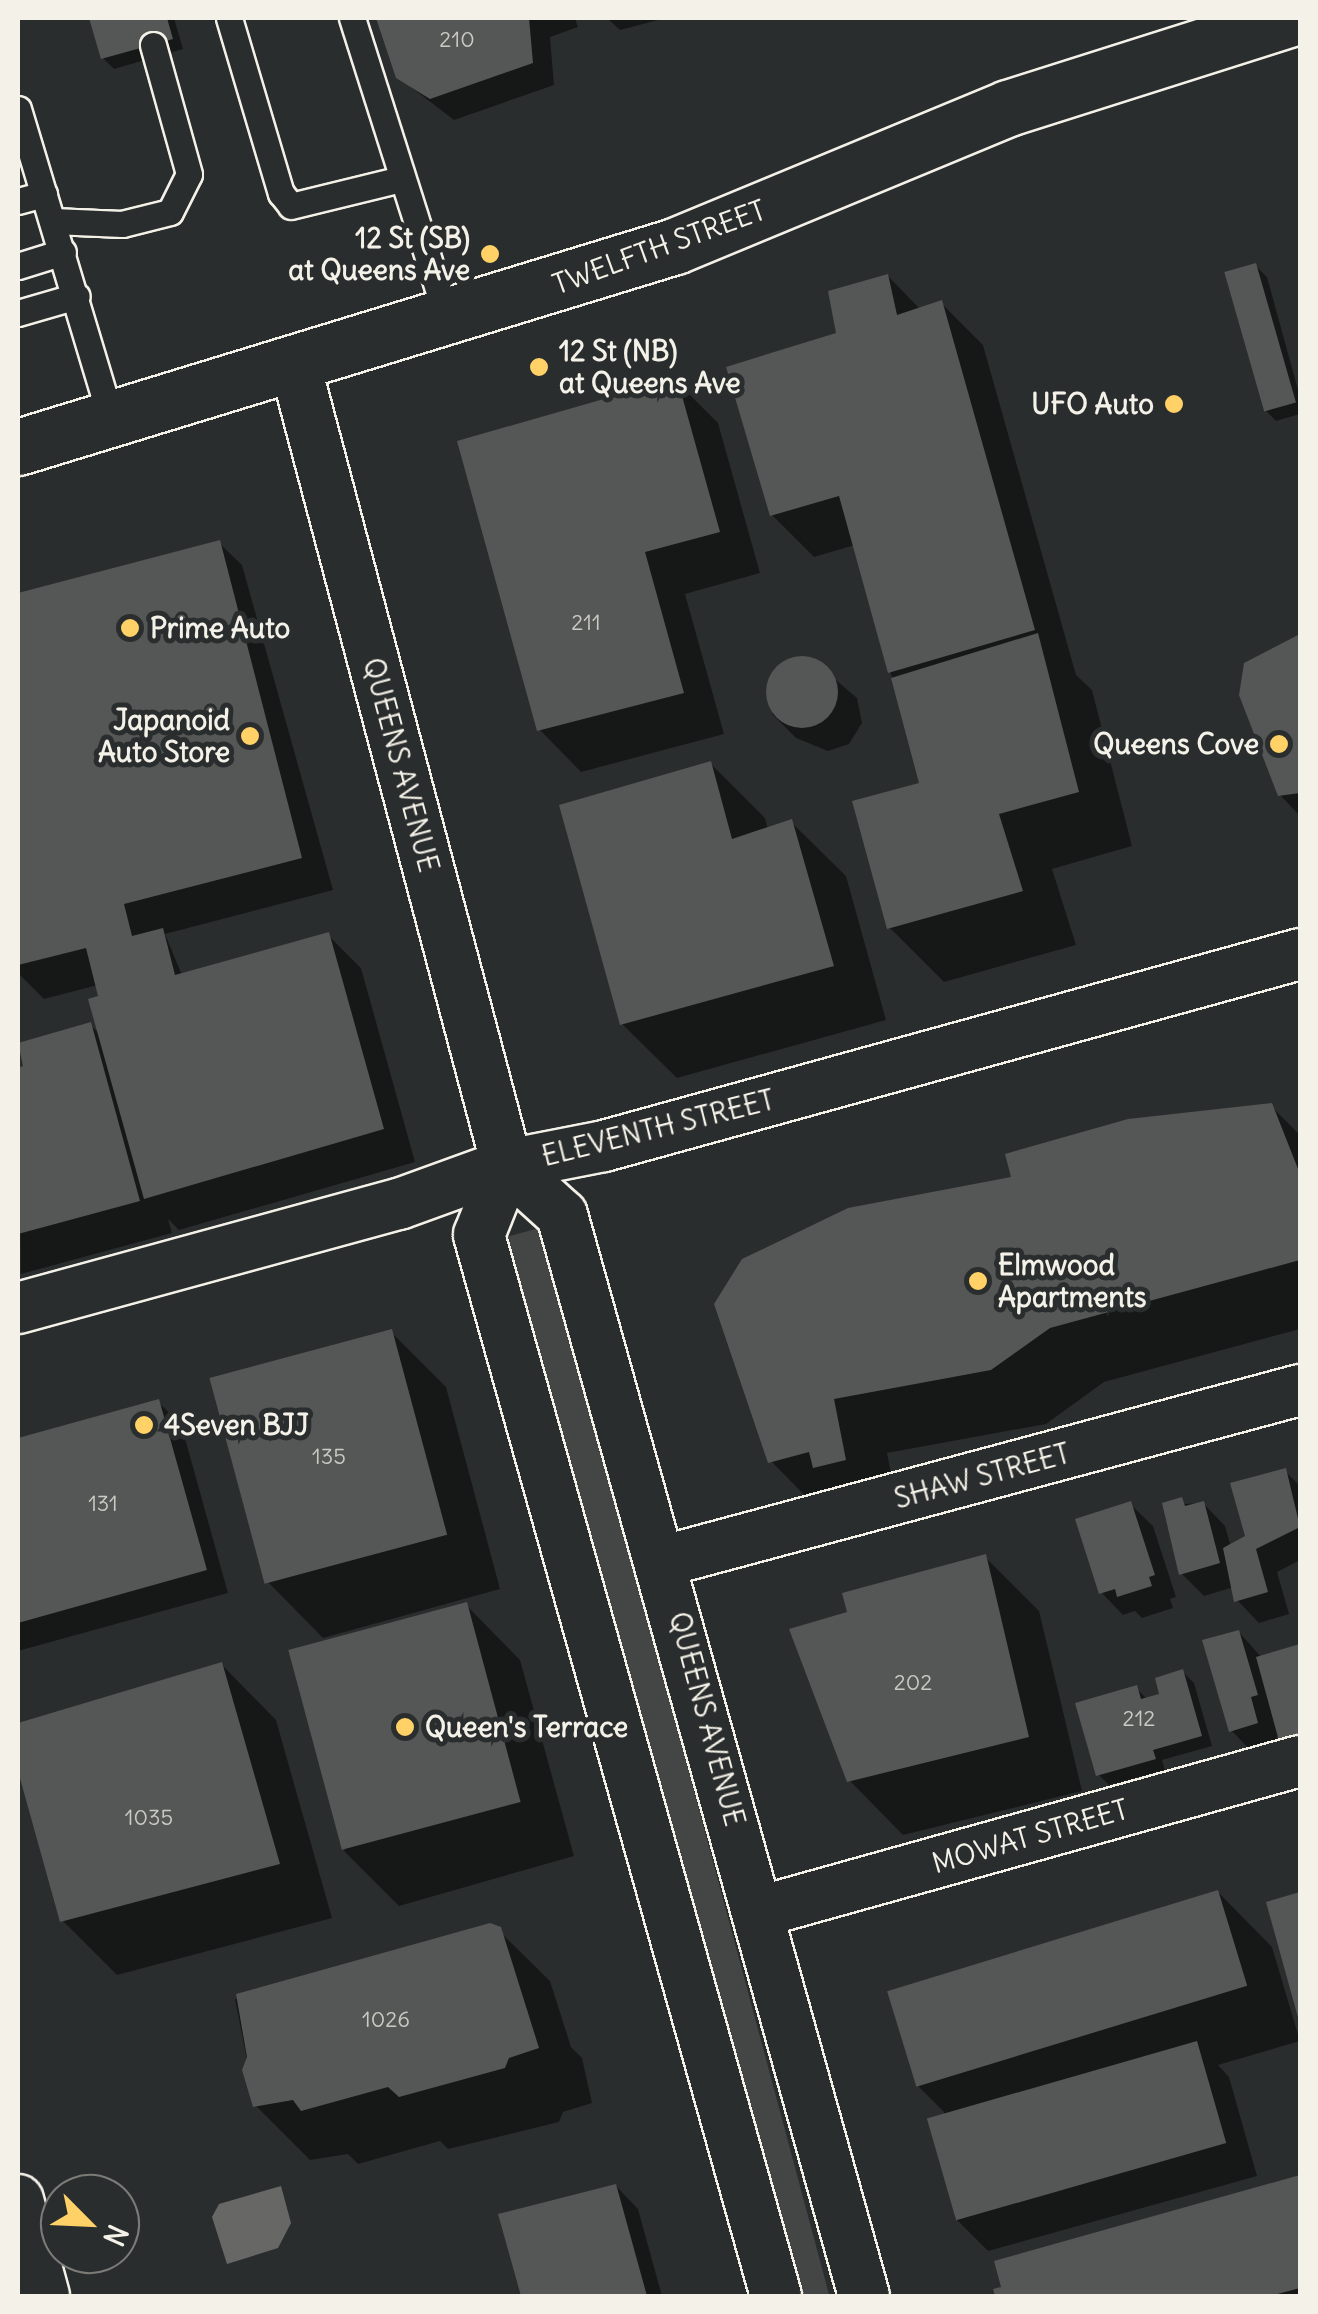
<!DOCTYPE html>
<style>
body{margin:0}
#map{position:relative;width:1318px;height:2314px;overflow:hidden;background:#2a2d2e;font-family:Delius,sans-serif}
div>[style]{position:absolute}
.green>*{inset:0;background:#444645;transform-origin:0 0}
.water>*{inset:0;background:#676866}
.shadow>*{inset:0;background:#0007}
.building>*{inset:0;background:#555756;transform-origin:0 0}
.round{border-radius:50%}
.roads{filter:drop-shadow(2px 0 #f4f1e8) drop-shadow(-2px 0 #f4f1e8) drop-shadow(0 2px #f4f1e8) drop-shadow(0 -2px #f4f1e8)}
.service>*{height:25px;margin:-12.5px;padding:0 12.5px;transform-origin:12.5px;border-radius:12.5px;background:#2a2d2e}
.minor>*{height:50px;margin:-25px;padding:0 25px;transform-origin:25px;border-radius:25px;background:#2a2d2e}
.tertiary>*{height:55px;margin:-27.5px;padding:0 27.5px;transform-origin:27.5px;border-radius:27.5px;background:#2a2d2e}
.dots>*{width:28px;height:28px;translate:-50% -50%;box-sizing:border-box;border:5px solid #2a2d2e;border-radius:50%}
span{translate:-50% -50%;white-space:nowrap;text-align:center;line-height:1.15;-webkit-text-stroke:10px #2a2d2e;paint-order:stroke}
.number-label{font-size:22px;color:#cccac4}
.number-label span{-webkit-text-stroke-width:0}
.poi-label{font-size:28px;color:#f4f1e8;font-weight:700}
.right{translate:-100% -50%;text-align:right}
.left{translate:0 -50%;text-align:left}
.street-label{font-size:28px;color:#f4f1e8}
.frame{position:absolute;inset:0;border:20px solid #f4f1e8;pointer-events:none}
.north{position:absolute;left:40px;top:2174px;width:100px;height:100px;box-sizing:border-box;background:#2a2d2e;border:2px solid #7b7b78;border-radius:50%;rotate:114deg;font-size:28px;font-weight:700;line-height:40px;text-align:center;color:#f4f1e8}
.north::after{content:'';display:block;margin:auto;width:35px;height:45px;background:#ffd166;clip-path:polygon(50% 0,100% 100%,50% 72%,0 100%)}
</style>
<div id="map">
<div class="green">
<i style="left:543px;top:1227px;width:1109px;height:43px;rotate:75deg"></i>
</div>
<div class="water">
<i style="clip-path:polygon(281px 2186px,291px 2223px,278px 2248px,227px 2264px,212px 2217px,219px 2204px)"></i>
</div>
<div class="shadow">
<i style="clip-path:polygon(91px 18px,174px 18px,183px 49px,114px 69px,103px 58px)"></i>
<i style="clip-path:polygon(379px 18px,575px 18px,578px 27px,550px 37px,554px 85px,454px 120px,398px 77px)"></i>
<i style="clip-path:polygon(607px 18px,666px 18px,620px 30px)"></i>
<i style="clip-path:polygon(1256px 266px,1267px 277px,1300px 397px,1300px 414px,1276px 421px,1265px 410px)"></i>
<i style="clip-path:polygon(888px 276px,921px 310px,941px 303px,983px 345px,1076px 675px,1092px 690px,1132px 846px,1052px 869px,1076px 945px,944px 982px,889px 927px,922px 785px,855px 545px,814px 557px,772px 515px,839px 335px)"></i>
<i style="clip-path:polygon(676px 381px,718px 423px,760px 573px,685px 594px,724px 734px,581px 772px,540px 730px)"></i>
<i style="clip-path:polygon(219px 543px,242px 565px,333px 890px,165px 934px,182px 975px,328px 935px,361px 968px,415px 1162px,179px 1230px,168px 1219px,172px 1233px,21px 1274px,18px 1070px,90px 1025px,101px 1035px,103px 997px,98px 985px,44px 999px,18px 973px,18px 595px)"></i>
<i style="clip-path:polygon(1300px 637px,1300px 816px,1280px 795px,1246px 665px)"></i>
<i style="clip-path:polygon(810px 658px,857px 698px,862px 723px,849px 744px,828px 751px,796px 738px,773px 715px,766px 690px,778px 666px)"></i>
<i style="clip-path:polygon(711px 764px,765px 818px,768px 830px,791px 822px,846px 876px,886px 1020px,677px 1078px,622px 1024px)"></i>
<i style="clip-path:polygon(1271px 1106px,1300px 1135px,1300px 1329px,1104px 1382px,1046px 1424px,887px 1453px,899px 1514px,825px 1516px,771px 1461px,1014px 1179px)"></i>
<i style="clip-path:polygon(391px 1332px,446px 1387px,500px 1589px,323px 1638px,269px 1583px)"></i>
<i style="clip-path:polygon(158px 1402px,181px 1424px,228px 1593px,18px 1651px,18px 1441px)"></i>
<i style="clip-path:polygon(1285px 1471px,1300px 1486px,1300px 1560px,1277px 1572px,1289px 1614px,1259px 1623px,1237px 1600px,1234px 1587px,1204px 1596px,1182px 1574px,1165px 1505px,1203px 1503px,1225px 1526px,1231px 1547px,1248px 1538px)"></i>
<i style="clip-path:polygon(1130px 1504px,1153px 1526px,1176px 1597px,1170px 1599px,1173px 1608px,1142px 1618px,1135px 1611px,1123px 1615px,1101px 1592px)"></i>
<i style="clip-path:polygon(985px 1557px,1039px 1611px,1082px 1791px,903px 1835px,849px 1780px,850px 1614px)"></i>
<i style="clip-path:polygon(466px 1605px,520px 1660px,574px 1856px,399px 1906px,344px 1851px)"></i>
<i style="clip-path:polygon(1239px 1632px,1262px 1658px,1300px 1647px,1300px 1759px,1276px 1735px,1279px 1745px,1253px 1753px,1231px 1730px)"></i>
<i style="clip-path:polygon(222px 1665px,276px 1720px,332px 1918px,117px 1975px,63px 1921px,18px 1762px,18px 1725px)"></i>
<i style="clip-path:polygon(1183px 1672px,1194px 1683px,1212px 1746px,1162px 1760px,1165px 1770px,1109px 1785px,1098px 1774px,1136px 1688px,1148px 1700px,1162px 1696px)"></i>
<i style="clip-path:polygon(1218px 1892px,1272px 1947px,1300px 2041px,1218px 2065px,1229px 2077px,1257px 2176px,988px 2251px,955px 2218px,944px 2112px,916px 2084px)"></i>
<i style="clip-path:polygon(1300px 1895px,1300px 2016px,1269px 1904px)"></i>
<i style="clip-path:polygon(495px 1927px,550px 1981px,571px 2047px,582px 2058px,592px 2103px,563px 2112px,559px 2122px,448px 2149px,440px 2141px,358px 2164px,348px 2154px,310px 2160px,256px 2106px,235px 1999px)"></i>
<i style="clip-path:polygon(1300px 2178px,1300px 2296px,997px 2296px,1004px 2289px,997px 2263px)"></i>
<i style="clip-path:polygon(616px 2186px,638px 2209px,662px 2296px,524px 2296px,501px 2216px)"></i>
</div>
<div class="building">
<i style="clip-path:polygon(89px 18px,167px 18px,173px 39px,101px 59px)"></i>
<i style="clip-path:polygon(376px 18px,529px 18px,533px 63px,430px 99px,396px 78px)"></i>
<i style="left:1256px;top:263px;width:145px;height:33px;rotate:74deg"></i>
<i style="clip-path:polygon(888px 274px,897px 315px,942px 300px,1035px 630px,888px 673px,839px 496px,770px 516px,726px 367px,836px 333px,828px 291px)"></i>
<i style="clip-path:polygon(677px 378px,720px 532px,645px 552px,684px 693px,537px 731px,457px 441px)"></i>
<i style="clip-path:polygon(220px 540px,302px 858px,124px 904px,132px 936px,163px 928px,175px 975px,329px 932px,384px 1129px,144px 1199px,88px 999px,98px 996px,86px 948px,18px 965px,18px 593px)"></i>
<i style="clip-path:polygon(1038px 633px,1079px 792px,999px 814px,1023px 891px,887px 929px,852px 801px,919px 783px,891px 678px)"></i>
<i style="clip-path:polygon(1300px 634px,1300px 793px,1278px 796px,1239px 695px,1244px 663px)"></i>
<i class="round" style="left:766px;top:656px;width:72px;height:72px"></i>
<i style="clip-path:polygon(711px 761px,732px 839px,792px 819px,834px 966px,620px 1025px,559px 805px)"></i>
<i style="clip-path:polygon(91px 1022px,140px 1201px,18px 1234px,18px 1068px,23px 1066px,18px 1043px)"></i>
<i style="clip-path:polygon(1272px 1103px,1300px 1174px,1300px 1260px,1050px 1328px,991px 1370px,834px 1399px,846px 1460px,813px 1468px,809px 1452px,768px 1463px,714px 1304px,742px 1259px,848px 1208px,1011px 1177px,1005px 1154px,1128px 1119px)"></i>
<i style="left:392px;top:1329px;width:213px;height:189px;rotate:75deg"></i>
<i style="clip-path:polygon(159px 1399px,207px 1570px,18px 1623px,18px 1438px)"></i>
<i style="clip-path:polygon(1286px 1468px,1300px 1527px,1256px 1549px,1268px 1592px,1234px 1602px,1223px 1548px,1245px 1536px,1230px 1483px)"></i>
<i style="clip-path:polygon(1182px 1497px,1185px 1506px,1204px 1501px,1220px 1563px,1179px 1575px,1162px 1503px)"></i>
<i style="clip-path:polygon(1131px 1501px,1155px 1575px,1149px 1577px,1152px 1586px,1117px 1597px,1115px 1589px,1099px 1594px,1075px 1519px)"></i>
<i style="clip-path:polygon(986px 1554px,1029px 1737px,847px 1782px,789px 1629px,847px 1612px,842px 1593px)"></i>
<i style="left:467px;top:1602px;width:207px;height:185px;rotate:75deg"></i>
<i style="clip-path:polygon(1239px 1630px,1258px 1695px,1251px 1697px,1258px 1723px,1229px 1732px,1202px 1640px)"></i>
<i style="clip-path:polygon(1300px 1644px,1300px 1736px,1279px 1741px,1256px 1657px)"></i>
<i style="clip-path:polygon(222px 1662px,280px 1864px,60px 1922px,18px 1771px,18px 1723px)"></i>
<i style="clip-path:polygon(1183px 1669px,1202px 1736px,1153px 1750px,1156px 1759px,1096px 1776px,1075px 1703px,1137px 1685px,1141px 1699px,1159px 1694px,1155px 1678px)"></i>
<i style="left:1218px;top:1890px;width:100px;height:346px;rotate:73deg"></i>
<i style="clip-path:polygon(1300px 1892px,1300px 2021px,1299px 2021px,1266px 1902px)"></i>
<i style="clip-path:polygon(490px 1923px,501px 1927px,539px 2048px,509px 2058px,505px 2068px,399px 2097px,388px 2087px,301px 2111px,293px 2100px,253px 2107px,242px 2070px,247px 2057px,236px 1994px)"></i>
<i style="left:1197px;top:2041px;width:106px;height:281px;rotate:74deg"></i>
<i style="clip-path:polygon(1300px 2175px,1300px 2288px,1270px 2296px,995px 2296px,993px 2289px,1001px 2287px,994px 2261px)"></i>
<i style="clip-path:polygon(616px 2184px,647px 2296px,521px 2296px,498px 2214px)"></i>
</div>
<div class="roads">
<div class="service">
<i style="left:229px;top:18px;width:183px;rotate:73.5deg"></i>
<i style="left:281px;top:193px;width:16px;rotate:52deg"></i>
<i style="left:291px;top:206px;width:113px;rotate:-13.8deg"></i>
<i style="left:352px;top:18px;width:318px;rotate:72.4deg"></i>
<i style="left:18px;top:109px;width:327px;rotate:73.3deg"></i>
<i style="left:18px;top:201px;width:27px;rotate:-15deg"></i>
<i style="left:53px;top:221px;width:69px;rotate:2.5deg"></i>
<i style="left:122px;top:224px;width:49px;rotate:-14deg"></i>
<i style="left:170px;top:212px;width:42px;rotate:-63.4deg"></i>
<i style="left:189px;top:174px;width:134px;rotate:-105.6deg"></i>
<i style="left:18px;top:266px;width:47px;rotate:-17.3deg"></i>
<i style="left:18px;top:313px;width:61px;rotate:-16.1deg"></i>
</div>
<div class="minor">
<i style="left:295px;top:365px;width:828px;rotate:75.16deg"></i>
<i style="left:507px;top:1165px;width:74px;rotate:42.3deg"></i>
<i style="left:562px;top:1215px;width:1122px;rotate:74.39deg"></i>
<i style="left:507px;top:1165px;width:75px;rotate:111.8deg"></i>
<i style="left:479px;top:1235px;width:1102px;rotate:74.36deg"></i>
<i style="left:18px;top:1308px;width:395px;rotate:-15.3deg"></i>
<i style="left:399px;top:1204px;width:115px;rotate:-19.9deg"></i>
<i style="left:507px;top:1165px;width:99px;rotate:-11.1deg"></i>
<i style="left:604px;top:1146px;width:722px;rotate:-15.42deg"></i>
<i style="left:664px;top:1561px;width:659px;rotate:-15.05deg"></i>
<i style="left:759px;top:1912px;width:562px;rotate:-15.6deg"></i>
<i style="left:18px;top:2200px;width:99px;rotate:74.8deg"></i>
</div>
<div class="tertiary">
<i style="left:18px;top:447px;width:687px;rotate:-17.01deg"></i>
<i style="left:675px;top:246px;width:360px;rotate:-22.5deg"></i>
<i style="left:1008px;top:108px;width:297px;rotate:-17.6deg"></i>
</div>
</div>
<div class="dots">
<i style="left:490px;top:254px;background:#ffd166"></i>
<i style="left:539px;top:367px;background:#ffd166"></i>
<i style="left:1174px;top:404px;background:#ffd166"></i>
<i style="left:130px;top:628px;background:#ffd166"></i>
<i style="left:250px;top:736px;background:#ffd166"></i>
<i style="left:1279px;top:744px;background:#ffd166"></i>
<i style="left:978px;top:1281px;background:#ffd166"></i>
<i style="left:144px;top:1425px;background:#ffd166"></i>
<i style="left:405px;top:1727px;background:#ffd166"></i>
</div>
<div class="number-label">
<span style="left:457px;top:40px">210</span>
<span style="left:586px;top:623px">211</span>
<span style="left:329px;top:1457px">135</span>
<span style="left:103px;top:1504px">131</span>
<span style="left:913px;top:1683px">202</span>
<span style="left:1139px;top:1719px">212</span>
<span style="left:149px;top:1818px">1035</span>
<span style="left:386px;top:2020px">1026</span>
</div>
<div class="poi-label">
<span class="right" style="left:470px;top:254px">12 St (SB)<br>at Queens Ave</span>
<span class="left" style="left:559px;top:367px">12 St (NB)<br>at Queens Ave</span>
<span class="right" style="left:1154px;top:404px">UFO Auto</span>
<span class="left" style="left:150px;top:628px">Prime Auto</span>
<span class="right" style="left:230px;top:736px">Japanoid<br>Auto Store</span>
<span class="right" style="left:1259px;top:744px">Queens Cove</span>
<span class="left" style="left:998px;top:1281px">Elmwood<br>Apartments</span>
<span class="left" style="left:164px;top:1425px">4Seven BJJ</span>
<span class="left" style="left:425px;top:1727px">Queen's Terrace</span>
</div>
<div class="street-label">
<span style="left:659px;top:247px;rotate:-20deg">TWELFTH STREET</span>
<span style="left:401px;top:765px;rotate:75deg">QUEENS AVENUE</span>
<span style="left:658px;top:1128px;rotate:-14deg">ELEVENTH STREET</span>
<span style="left:982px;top:1476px;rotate:-15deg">SHAW STREET</span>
<span style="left:707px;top:1719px;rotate:75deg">QUEENS AVENUE</span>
<span style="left:1030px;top:1836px;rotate:-16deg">MOWAT STREET</span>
</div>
<div class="frame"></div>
<div class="north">N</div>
</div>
